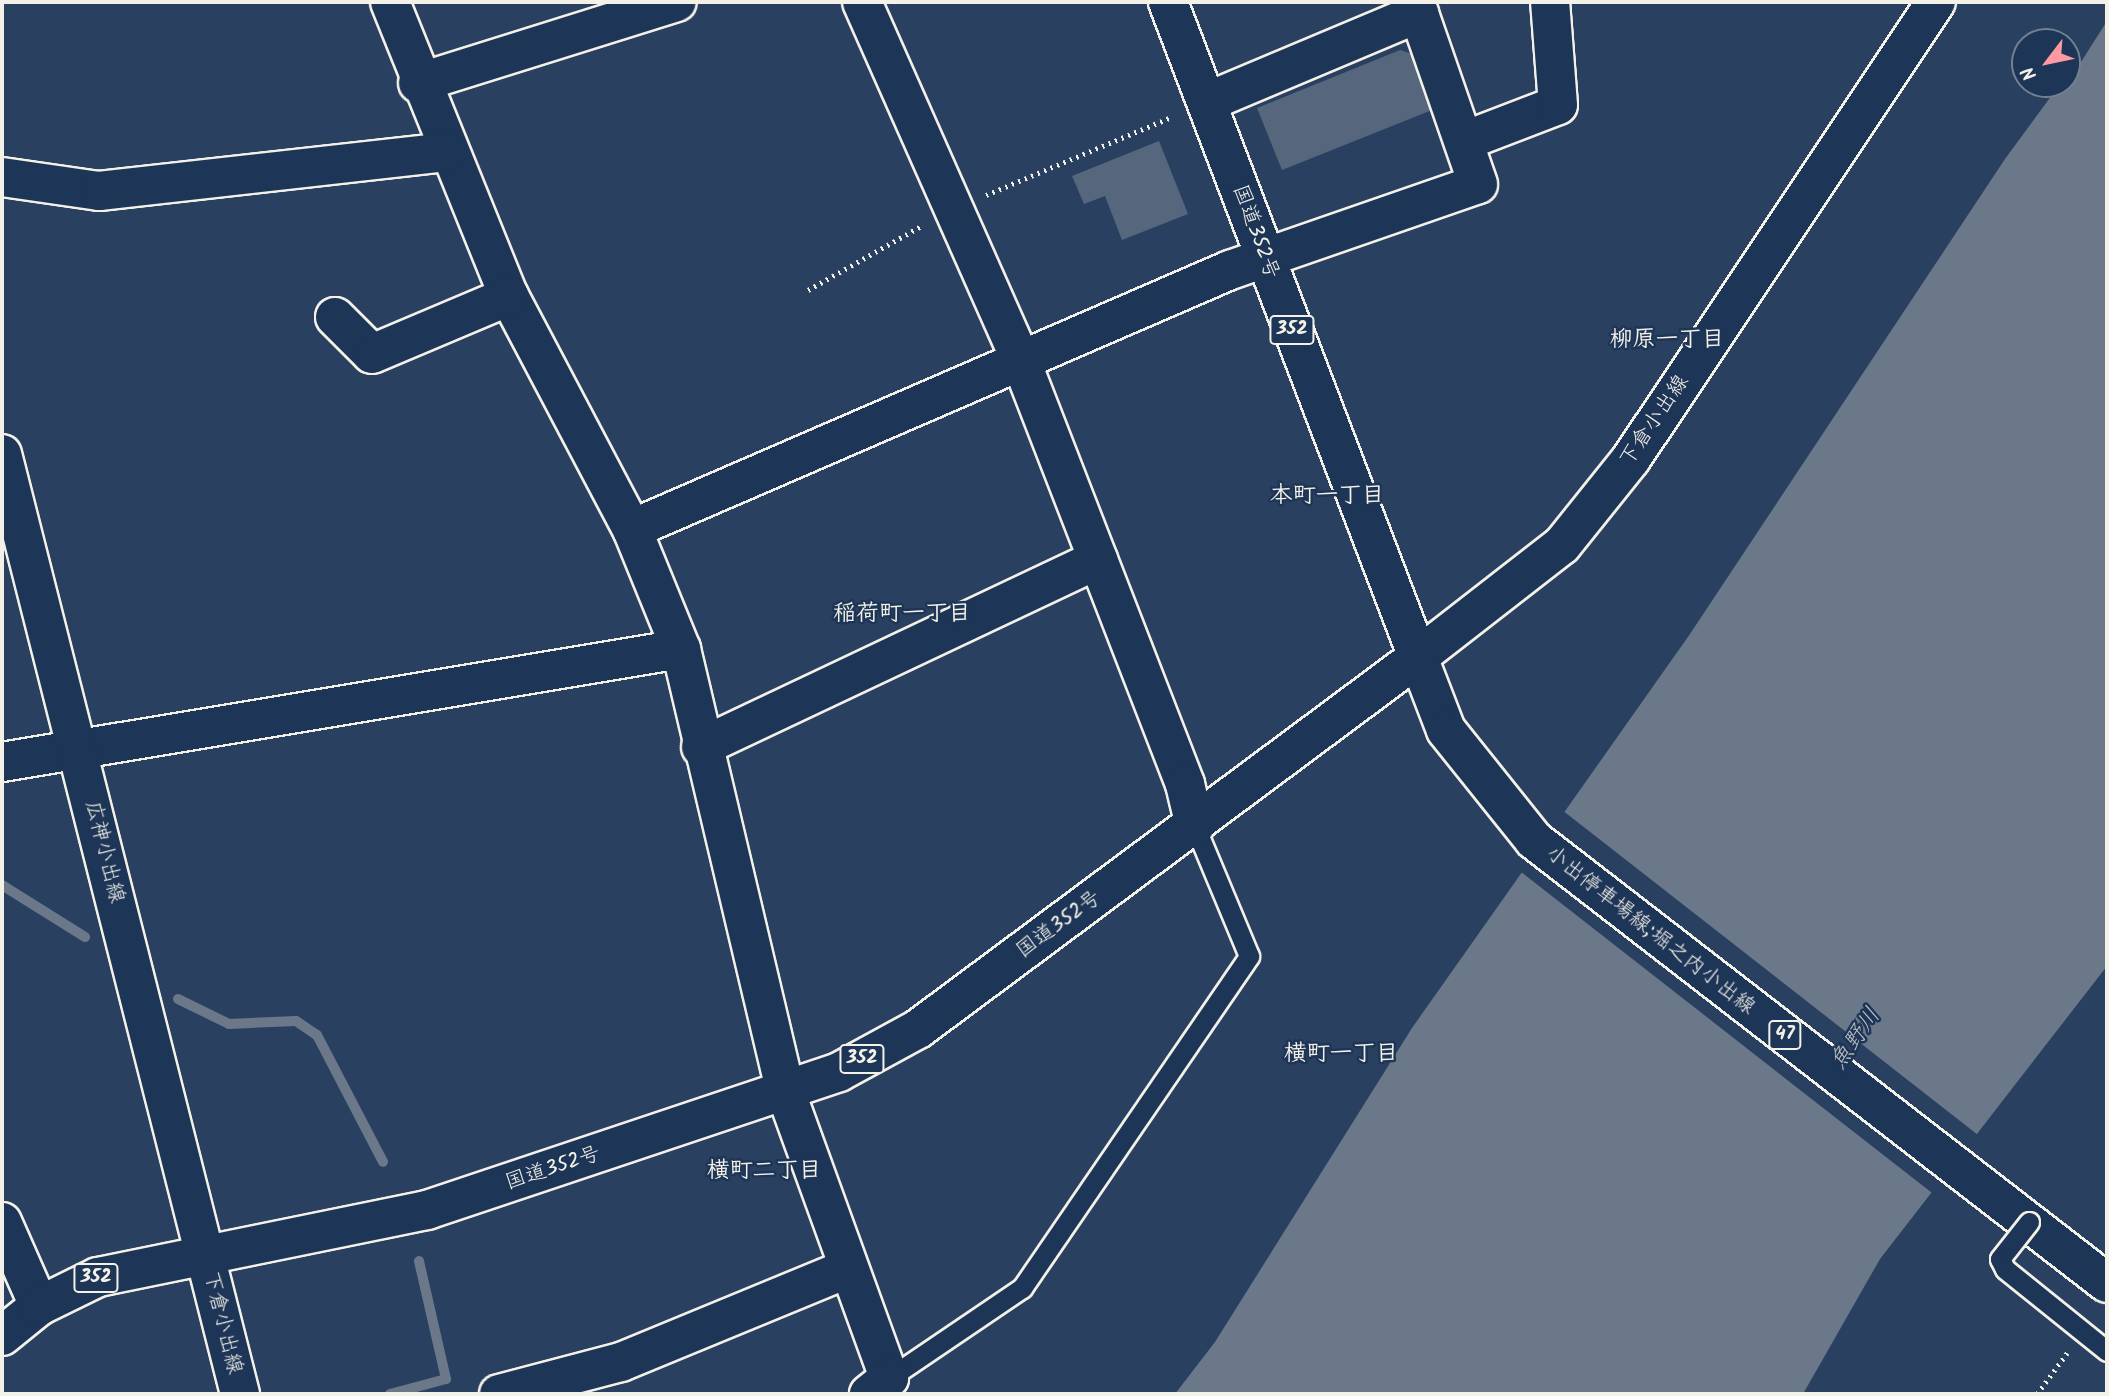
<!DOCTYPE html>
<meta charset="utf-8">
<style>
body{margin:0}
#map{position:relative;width:2109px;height:1396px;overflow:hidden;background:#2a4060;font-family:Kalam,"Klee One",sans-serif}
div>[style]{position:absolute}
.water>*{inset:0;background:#6a788a}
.pier>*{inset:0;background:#2a4060;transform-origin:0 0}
.stream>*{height:10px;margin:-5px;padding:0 5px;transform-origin:5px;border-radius:5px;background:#6a788a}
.building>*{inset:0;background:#56677d}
.path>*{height:4.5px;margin-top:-2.25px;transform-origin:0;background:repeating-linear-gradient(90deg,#f4f1e8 0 2px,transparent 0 7px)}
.roads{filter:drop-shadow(2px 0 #f4f1e8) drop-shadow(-2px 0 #f4f1e8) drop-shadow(0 2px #f4f1e8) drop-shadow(0 -2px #f4f1e8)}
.service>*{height:19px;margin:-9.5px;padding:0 9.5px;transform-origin:9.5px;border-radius:9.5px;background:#1d3557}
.minor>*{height:38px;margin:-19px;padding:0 19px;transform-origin:19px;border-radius:19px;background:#1d3557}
.secondary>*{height:38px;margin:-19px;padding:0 19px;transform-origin:19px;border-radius:19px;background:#1d3557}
.primary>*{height:38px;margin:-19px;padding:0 19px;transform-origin:19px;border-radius:19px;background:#1d3557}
.trunk>*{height:38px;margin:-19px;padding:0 19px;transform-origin:19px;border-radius:19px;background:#1d3557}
.bridges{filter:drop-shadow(2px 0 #f4f1e8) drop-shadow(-2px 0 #f4f1e8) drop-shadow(0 2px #f4f1e8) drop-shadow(0 -2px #f4f1e8)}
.service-bridge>*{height:19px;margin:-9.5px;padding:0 9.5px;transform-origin:9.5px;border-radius:9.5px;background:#1d3557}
span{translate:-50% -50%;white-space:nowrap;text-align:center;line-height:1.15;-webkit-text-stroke:5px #1d3557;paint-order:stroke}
.shield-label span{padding:2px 5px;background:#1d3557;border:2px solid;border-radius:5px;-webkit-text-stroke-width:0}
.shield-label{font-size:19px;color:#f4f1e8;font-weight:700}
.street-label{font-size:21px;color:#f4f1e8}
.neighbourhood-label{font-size:23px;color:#f4f1e8;font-weight:700}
.water-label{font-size:23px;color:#bdc1c2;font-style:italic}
.frame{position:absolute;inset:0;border:4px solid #f4f1e8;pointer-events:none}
.north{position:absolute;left:2011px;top:28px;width:70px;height:70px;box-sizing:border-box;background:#1d3557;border:2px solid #738091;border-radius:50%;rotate:238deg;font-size:19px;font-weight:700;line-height:28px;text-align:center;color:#f4f1e8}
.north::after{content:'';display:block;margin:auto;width:24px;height:32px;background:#ff9aa2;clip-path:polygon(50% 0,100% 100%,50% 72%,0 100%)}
</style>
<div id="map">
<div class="water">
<i style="clip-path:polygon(2107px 21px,2107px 966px,1880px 1259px,1803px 1394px,1175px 1394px,1215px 1342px,1412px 1028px,1690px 634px,2005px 159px,2060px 84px,2067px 84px)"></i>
</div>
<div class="pier">
<i style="left:1562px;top:810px;width:530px;height:74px;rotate:38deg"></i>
</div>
<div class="stream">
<i style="left:2px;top:885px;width:98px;rotate:32.1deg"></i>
<i style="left:178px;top:999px;width:57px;rotate:26.1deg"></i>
<i style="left:229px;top:1024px;width:67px;rotate:-2.6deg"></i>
<i style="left:296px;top:1021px;width:25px;rotate:34deg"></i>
<i style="left:317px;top:1035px;width:143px;rotate:62.5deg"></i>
<i style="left:390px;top:1394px;width:58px;rotate:-15deg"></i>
<i style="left:446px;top:1379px;width:121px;rotate:-102.9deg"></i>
</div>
<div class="building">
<i style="clip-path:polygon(1400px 50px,1422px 57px,1442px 106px,1282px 170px,1257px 108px)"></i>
<i style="clip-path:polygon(1159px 141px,1188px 214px,1122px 240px,1105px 196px,1084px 204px,1072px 176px)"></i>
</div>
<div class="path">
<i style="left:986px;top:195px;width:199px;rotate:-22.8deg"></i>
<i style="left:808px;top:290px;width:130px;rotate:-29.5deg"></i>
<i style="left:2037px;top:1394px;width:51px;rotate:-53.8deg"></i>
</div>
<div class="roads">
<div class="service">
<i style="left:889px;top:1378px;width:161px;rotate:-34.1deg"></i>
<i style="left:1022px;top:1288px;width:402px;rotate:-55.6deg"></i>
<i style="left:1249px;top:956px;width:141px;rotate:-112.6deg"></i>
</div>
<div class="minor">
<i style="left:390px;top:2px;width:317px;rotate:68deg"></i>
<i style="left:509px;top:296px;width:263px;rotate:62.2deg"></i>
<i style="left:632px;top:529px;width:130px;rotate:67.8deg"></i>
<i style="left:681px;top:649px;width:456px;rotate:76.7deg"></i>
<i style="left:786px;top:1093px;width:303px;rotate:70.1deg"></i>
<i style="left:889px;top:1378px;width:26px;rotate:141deg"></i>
<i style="left:862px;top:2px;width:393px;rotate:66.1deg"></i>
<i style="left:1021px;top:361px;width:454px;rotate:68.8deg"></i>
<i style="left:1185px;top:784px;width:43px;rotate:76.6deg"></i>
<i style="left:418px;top:83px;width:271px;rotate:-17.4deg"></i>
<i style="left:1207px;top:102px;width:230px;rotate:-22.8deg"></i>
<i style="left:1467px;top:140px;width:97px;rotate:-21deg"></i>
<i style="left:1558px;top:105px;width:103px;rotate:-94.4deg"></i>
<i style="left:2px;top:177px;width:98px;rotate:8.2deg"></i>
<i style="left:99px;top:191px;width:351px;rotate:-6.4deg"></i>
<i style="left:335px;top:317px;width:52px;rotate:45deg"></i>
<i style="left:372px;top:354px;width:149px;rotate:-22.9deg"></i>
<i style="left:632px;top:529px;width:652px;rotate:-23.42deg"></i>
<i style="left:1230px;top:270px;width:262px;rotate:-19.1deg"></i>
<i style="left:1478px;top:184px;width:193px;rotate:-109.1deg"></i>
<i style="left:701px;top:747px;width:439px;rotate:-25.3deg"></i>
<i style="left:2px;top:762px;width:688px;rotate:-9.45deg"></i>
<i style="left:2px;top:1222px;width:92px;rotate:66.2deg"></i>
<i style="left:499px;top:1394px;width:126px;rotate:-14.7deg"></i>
<i style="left:621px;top:1362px;width:244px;rotate:-22.4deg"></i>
</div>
<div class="secondary">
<i style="left:2px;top:454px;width:970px;rotate:75.79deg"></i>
<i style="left:1418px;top:657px;width:182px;rotate:-37.9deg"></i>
<i style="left:1562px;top:545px;width:110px;rotate:-51.3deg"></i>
<i style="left:1631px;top:459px;width:549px;rotate:-56.28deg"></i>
</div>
<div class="primary">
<i style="left:1418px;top:657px;width:78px;rotate:69deg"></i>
<i style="left:1446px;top:730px;width:141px;rotate:51.3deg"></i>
<i style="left:1534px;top:840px;width:724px;rotate:37.71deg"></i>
</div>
<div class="trunk">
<i style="left:2px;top:1336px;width:48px;rotate:-39deg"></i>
<i style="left:39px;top:1306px;width:66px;rotate:-26.2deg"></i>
<i style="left:98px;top:1277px;width:336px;rotate:-11.5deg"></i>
<i style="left:427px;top:1210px;width:434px;rotate:-18.5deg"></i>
<i style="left:839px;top:1072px;width:90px;rotate:-28.6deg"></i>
<i style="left:918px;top:1029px;width:623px;rotate:-36.65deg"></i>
<i style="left:1418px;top:657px;width:701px;rotate:-110.89deg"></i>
</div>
</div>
<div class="bridges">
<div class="service-bridge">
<i style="left:2029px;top:1222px;width:47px;rotate:128.1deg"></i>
<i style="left:2000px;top:1259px;width:11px;rotate:63deg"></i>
<i style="left:2005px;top:1269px;width:131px;rotate:38.8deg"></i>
</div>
</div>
<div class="shield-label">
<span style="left:1292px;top:330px">352</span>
<span style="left:1785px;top:1035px">47</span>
<span style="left:862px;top:1059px">352</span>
<span style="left:96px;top:1278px">352</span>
</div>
<div class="street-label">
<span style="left:1255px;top:232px;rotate:70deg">国道352号</span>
<span style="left:1655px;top:421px;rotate:-56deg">下倉小出線</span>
<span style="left:104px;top:852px;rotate:76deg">広神小出線</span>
<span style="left:1059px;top:925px;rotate:-36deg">国道352号</span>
<span style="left:1650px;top:931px;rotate:38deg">小出停車場線;堀之内小出線</span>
<span style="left:553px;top:1169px;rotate:-18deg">国道352号</span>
<span style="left:222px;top:1323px;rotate:76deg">下倉小出線</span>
</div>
<div class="neighbourhood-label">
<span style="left:1667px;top:340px">柳原一丁目</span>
<span style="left:1327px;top:496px">本町一丁目</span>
<span style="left:902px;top:614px">稲荷町一丁目</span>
<span style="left:1341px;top:1054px">横町一丁目</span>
<span style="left:764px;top:1171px">横町二丁目</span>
</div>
<div class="water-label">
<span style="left:1856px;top:1039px;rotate:-55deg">魚野川</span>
</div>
<div class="frame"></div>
<div class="north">N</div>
</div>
